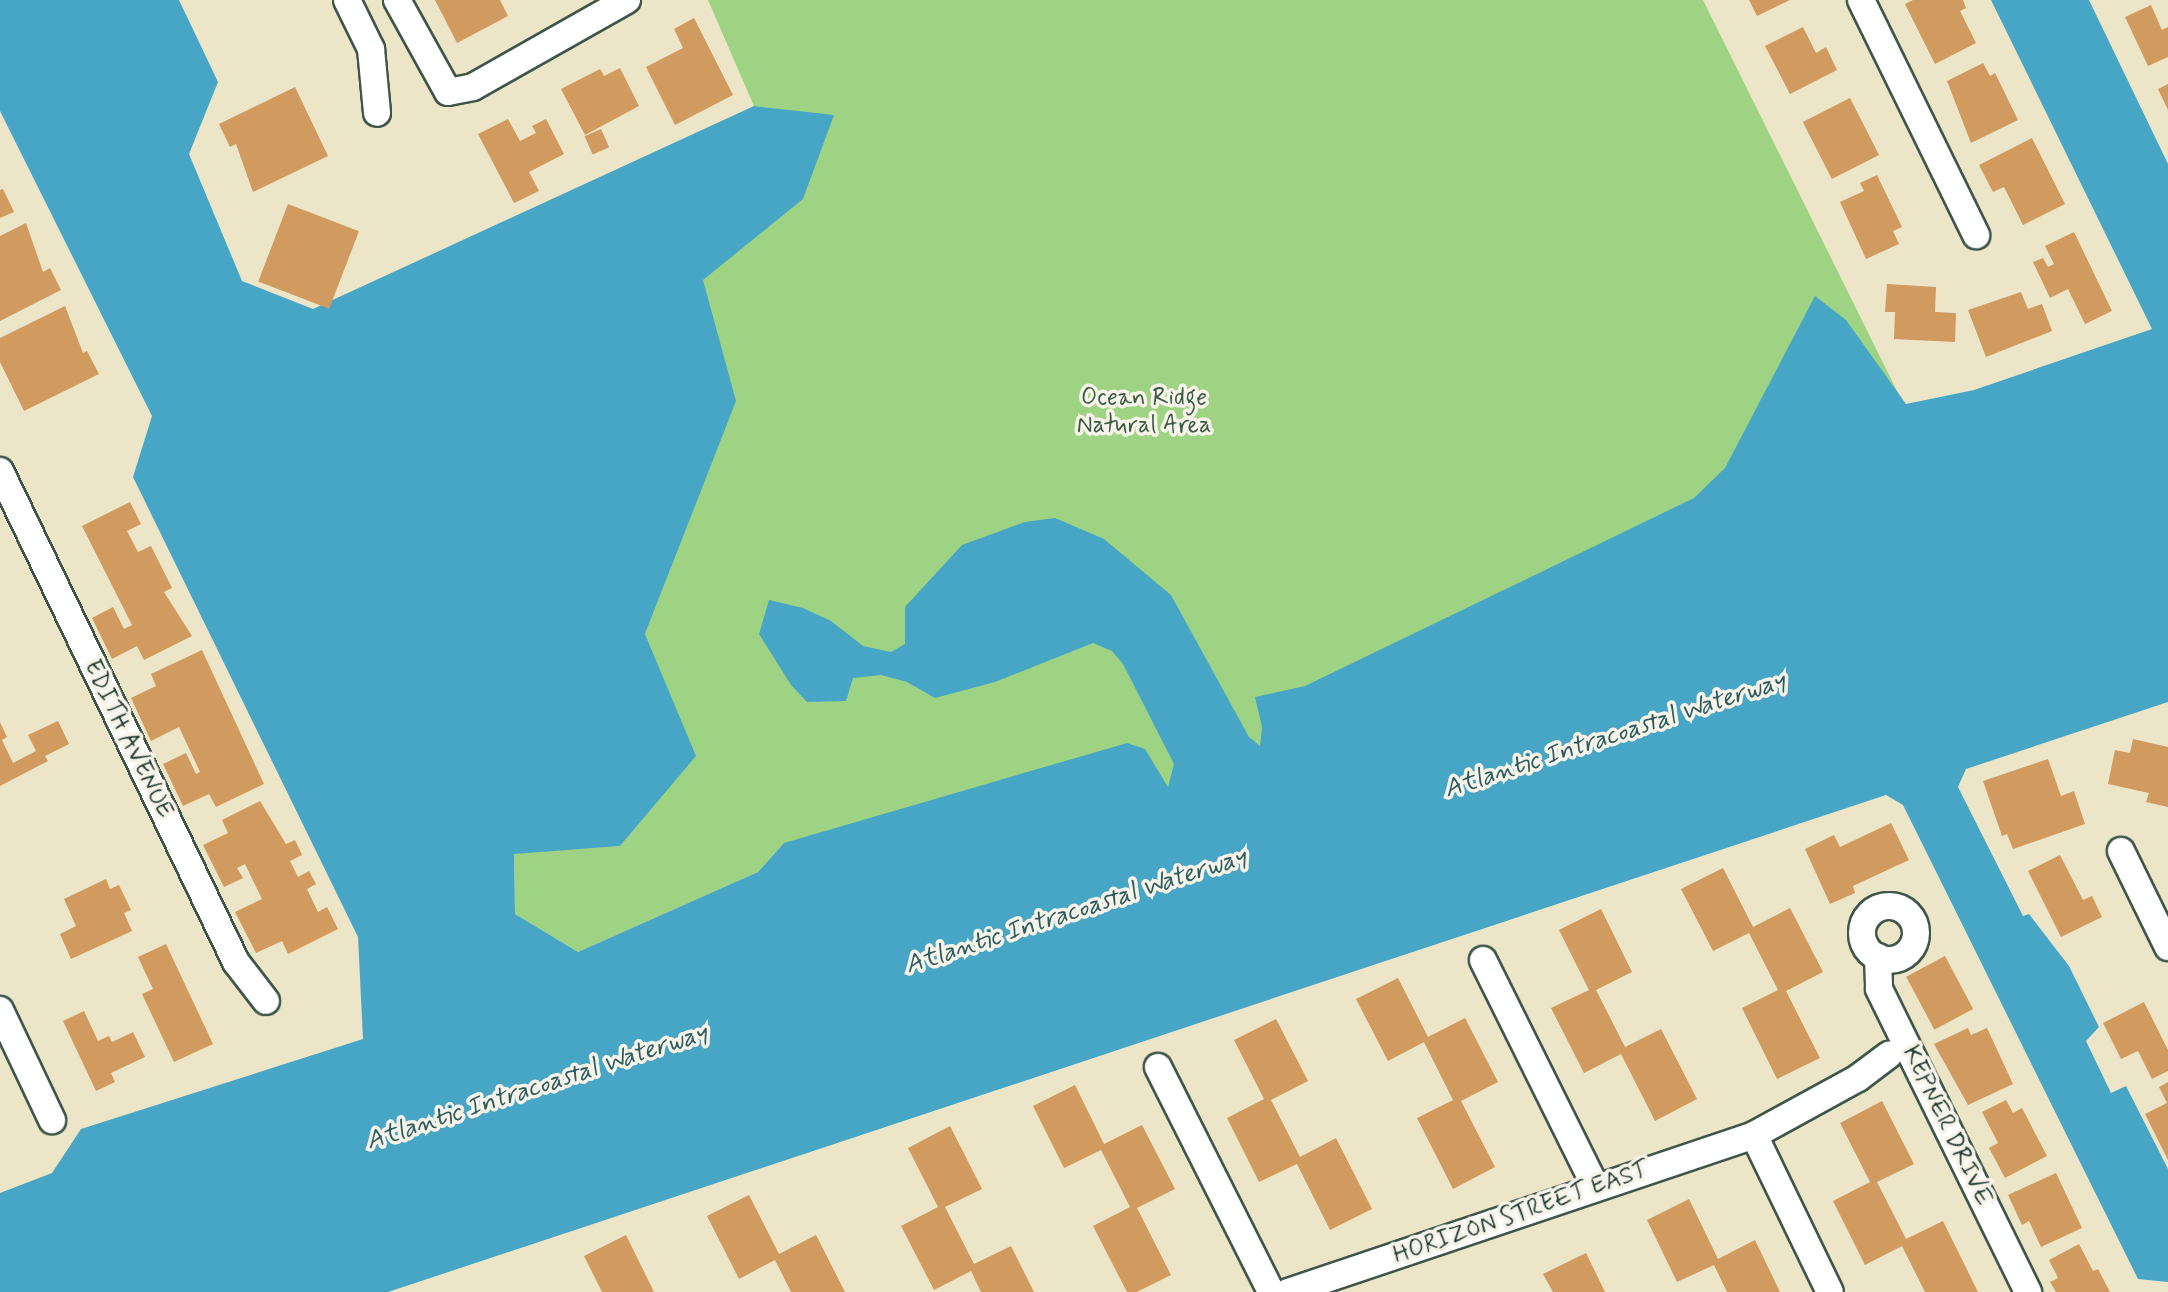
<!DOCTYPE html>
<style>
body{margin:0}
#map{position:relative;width:2168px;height:1292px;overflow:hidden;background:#ece5c8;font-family:Mynerve,sans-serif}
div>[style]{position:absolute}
.green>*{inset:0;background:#9ed384}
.water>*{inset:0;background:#47a6c6}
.building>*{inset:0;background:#d19a5e;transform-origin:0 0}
.roads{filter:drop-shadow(2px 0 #3e564a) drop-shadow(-2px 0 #3e564a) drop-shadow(0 2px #3e564a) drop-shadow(0 -2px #3e564a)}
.minor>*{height:26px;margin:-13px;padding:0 13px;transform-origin:13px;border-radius:13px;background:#fff}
.minor>.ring{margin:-13px;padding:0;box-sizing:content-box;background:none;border:26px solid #fff;border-radius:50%}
span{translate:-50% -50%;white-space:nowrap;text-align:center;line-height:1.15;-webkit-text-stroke:7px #f7f3e8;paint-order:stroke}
.park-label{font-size:24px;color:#385b44}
.street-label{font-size:24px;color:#1f3d34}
.water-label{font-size:26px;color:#2b5c60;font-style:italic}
</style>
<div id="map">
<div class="green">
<i style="clip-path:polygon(708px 0,1703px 0,1971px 540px,863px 956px,784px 843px,758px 872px,578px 952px,515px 914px,514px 853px,620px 846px,695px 756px,645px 634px,671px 567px,520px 263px,820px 115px,754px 106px)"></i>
</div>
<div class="water">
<i style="clip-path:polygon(0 0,179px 0,218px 82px,189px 154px,242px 281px,313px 309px,754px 106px,834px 115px,803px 199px,703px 280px,736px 401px,645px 634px,696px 756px,620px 846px,514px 854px,515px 914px,578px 952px,758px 872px,784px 843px,1127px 743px,1145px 749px,1168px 787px,1174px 764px,1123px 664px,1112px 651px,1093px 643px,995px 682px,935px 698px,907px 682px,881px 675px,853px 678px,846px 701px,807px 702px,791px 685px,759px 634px,769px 600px,803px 608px,831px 621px,863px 646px,891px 652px,905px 644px,905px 607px,962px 545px,1025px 522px,1055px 518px,1104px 539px,1171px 595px,1249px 737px,1260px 746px,1262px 727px,1255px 697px,1305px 686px,1694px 498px,1725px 468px,1815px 296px,1846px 320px,1906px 404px,1974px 390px,2152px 329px,1991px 0,2089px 0,2168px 164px,2168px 702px,1966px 769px,1958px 787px,2023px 916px,2029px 914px,2069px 966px,2099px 1027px,2086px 1041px,2111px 1093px,2126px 1086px,2168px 1169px,2168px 1282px,2138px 1279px,1903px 805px,1886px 795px,388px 1292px,0 1292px,0 1193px,52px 1173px,81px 1129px,363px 1039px,358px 937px,133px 477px,152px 416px,0 111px)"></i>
</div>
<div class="building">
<i style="clip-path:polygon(435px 0,500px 0,508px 16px,457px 43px)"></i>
<i style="clip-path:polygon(1749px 0,1790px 0,1757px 16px)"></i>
<i style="clip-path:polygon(1913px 0,1963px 0,1966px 8px,1960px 11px,1976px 43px,1935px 64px,1905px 4px)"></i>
<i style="clip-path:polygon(2151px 5px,2162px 30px,2168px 27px,2168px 57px,2148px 66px,2125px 17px)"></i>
<i style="clip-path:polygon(694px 18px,733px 95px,675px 125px,646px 67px,683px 48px,674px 29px)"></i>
<i style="clip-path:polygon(1803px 27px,1816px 53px,1826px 47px,1837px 70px,1790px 94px,1765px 46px)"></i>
<i style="clip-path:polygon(1983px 63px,1990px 76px,1995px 73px,2018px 120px,1971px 143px,1947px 81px)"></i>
<i style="clip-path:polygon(620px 68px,639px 106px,585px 135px,561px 89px,600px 69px,604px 76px)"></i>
<i style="clip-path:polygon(2168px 84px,2168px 110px,2158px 89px)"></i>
<i style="clip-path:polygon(295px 87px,328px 156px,253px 192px,236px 144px,230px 147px,219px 124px)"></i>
<i style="left:1850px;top:98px;width:64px;height:53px;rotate:63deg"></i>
<i style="clip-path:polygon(508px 119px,520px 141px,536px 133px,532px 126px,546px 119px,564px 154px,529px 172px,539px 191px,514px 203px,478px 134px)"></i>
<i style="left:601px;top:129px;width:20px;height:18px;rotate:66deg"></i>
<i style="clip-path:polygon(2032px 138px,2065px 204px,2023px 225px,2004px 187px,1993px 192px,1979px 165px)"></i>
<i style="clip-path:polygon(1877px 175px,1902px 227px,1893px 231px,1899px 244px,1866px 259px,1840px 202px,1864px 191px,1860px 183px)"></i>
<i style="clip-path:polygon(3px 189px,14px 212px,0 218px,0 190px)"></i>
<i style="left:288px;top:204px;width:76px;height:83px;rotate:21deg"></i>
<i style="clip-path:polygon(26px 223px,43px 272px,50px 268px,61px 290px,0 321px,0 236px)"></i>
<i style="clip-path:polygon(2074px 232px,2112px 311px,2085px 324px,2068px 289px,2050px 298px,2033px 262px,2043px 258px,2048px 267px,2054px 264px,2045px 246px)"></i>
<i style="clip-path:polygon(1887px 284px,1936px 287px,1935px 312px,1956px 313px,1955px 342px,1894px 339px,1895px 312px,1885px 312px)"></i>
<i style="clip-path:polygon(2021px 292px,2028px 309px,2042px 304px,2052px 331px,1986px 357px,1968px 310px)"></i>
<i style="clip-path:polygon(65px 306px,83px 353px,87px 351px,99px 374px,24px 411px,0 362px,0 338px)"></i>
<i style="clip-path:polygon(130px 502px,141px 524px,127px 531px,138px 552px,151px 546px,172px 588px,164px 592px,192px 636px,144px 660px,137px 646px,112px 659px,92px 618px,113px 607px,124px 629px,132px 625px,82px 526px)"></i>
<i style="clip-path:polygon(202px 650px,264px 784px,216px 807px,209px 794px,183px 806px,163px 764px,186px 753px,196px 774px,200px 772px,179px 727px,151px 741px,131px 698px,156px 686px,151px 674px)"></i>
<i style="clip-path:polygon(58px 721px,69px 744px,45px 756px,48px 761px,0 786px,0 722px,7px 737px,2px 740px,13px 763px,36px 751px,28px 735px)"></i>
<i style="clip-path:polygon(2133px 739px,2168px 747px,2168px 807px,2146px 802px,2149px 793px,2108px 784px,2115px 750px,2130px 753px)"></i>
<i style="clip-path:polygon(2048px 759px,2061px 796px,2074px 791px,2085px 824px,2013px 849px,2007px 834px,2002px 836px,1983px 781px)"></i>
<i style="clip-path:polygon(260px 801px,286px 844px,295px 840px,302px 855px,290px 861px,298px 877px,309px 871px,316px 884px,307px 889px,318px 912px,327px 907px,338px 929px,288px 954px,282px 941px,256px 953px,235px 912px,262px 899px,245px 864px,237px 868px,243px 878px,224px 887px,203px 845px,228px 833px,222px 820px)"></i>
<i style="clip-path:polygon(1891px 823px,1909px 860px,1853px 886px,1855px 893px,1830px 904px,1805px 849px,1834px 835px,1840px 847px)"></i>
<i style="clip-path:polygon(2060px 855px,2083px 900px,2092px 896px,2102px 917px,2061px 937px,2028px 871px)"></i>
<i style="clip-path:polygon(1723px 868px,1753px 927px,1790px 908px,1823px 972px,1786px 991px,1820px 1058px,1777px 1079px,1742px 1008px,1778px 990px,1749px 933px,1713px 951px,1681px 889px)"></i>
<i style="clip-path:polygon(106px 879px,110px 889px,119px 885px,131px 910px,124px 913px,132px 931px,71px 959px,60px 934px,76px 926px,64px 899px)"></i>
<i style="clip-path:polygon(1601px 909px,1632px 972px,1596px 990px,1625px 1047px,1661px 1029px,1697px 1099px,1655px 1121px,1621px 1054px,1584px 1073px,1551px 1008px,1589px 990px,1559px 930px)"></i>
<i style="clip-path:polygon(166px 944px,213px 1044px,174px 1062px,142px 994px,153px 989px,138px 957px)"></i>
<i style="left:1945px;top:956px;width:60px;height:44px;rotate:62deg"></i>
<i style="clip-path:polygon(1398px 978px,1428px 1037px,1465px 1018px,1498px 1082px,1461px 1101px,1495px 1167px,1453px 1189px,1417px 1118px,1453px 1100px,1424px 1042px,1388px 1061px,1356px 999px)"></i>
<i style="clip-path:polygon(2144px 1002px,2168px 1050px,2168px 1071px,2152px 1079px,2138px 1051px,2121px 1059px,2103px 1023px)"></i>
<i style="clip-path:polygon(84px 1011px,98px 1041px,109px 1036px,112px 1042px,133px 1032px,145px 1057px,111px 1073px,115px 1082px,96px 1091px,63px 1021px)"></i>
<i style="clip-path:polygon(1276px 1019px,1308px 1081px,1271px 1100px,1300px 1157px,1336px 1138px,1372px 1209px,1330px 1230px,1297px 1164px,1259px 1182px,1227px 1118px,1264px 1099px,1234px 1040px)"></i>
<i style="clip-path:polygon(1968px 1028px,1971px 1035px,1987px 1028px,2013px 1084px,1968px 1105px,1934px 1044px)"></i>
<i style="clip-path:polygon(2168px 1082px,2168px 1160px,2145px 1114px,2167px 1103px,2159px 1087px)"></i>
<i style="clip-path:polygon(1075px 1085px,1104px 1144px,1142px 1125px,1175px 1189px,1137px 1208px,1171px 1275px,1137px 1292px,1127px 1292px,1093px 1226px,1130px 1207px,1101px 1150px,1064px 1168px,1033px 1106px)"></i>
<i style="clip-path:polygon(2006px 1100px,2013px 1113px,2022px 1108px,2047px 1156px,2005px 1178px,1989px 1148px,1998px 1143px,1982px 1112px)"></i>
<i style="clip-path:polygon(1882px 1101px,1914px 1164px,1877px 1182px,1906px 1239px,1943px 1221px,1978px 1292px,1925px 1292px,1902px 1246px,1865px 1265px,1833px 1201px,1870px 1182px,1840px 1123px)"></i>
<i style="clip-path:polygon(950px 1126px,982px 1189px,945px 1207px,974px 1264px,1011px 1246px,1034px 1292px,981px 1292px,971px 1271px,934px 1290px,901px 1226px,938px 1207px,908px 1148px)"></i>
<i style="clip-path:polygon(2056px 1173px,2082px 1228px,2041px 1247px,2029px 1221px,2022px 1225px,2008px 1195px)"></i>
<i style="clip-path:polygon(749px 1195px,779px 1254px,816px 1235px,845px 1292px,791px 1292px,775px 1260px,739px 1279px,707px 1216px)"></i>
<i style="clip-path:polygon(1689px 1199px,1718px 1259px,1755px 1240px,1780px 1292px,1727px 1292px,1714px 1265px,1677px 1282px,1647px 1220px)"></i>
<i style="clip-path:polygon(626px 1235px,654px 1292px,602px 1292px,584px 1256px)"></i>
<i style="clip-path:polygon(2079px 1244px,2093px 1271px,2098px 1269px,2110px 1292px,2056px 1292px,2050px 1282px,2058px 1278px,2049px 1260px)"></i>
<i style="clip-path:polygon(1586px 1253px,1605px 1292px,1553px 1292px,1543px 1274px)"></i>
</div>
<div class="roads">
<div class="minor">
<i style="left:347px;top:0;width:55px;rotate:63.9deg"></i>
<i style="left:371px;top:49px;width:64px;rotate:84.6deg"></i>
<i style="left:397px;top:0;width:105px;rotate:61deg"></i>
<i style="left:448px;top:92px;width:25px;rotate:-11deg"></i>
<i style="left:473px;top:87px;width:177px;rotate:-29.5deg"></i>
<i style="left:1861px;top:0;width:262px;rotate:63.9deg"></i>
<i style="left:0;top:471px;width:545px;rotate:64.33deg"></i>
<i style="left:236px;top:962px;width:49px;rotate:52.4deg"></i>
<i style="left:2121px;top:851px;width:107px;rotate:63.9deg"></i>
<i class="ring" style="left:1862px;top:906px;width:28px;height:28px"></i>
<i style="left:1878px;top:957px;width:32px;rotate:88deg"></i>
<i style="left:1879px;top:989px;width:338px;rotate:63.8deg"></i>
<i style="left:1483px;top:960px;width:254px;rotate:63.6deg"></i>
<i style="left:0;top:1010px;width:122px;rotate:64.7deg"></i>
<i style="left:1158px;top:1067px;width:252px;rotate:63.3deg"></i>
<i style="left:1754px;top:1135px;width:174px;rotate:64.2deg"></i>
<i style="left:1288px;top:1292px;width:492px;rotate:-18.6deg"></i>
<i style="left:1754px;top:1135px;width:119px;rotate:-28.7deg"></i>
<i style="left:1858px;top:1078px;width:39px;rotate:-37deg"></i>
</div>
</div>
<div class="park-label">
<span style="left:1144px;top:412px">Ocean Ridge<br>Natural Area</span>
</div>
<div class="street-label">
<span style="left:128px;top:739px;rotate:64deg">EDITH AVENUE</span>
<span style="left:1947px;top:1126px;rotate:64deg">KEPNER DRIVE</span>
<span style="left:1521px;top:1213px;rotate:-19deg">HORIZON STREET EAST</span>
</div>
<div class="water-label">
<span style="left:1615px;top:736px;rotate:-18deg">Atlantic Intracoastal Waterway</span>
<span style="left:1076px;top:912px;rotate:-18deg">Atlantic Intracoastal Waterway</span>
<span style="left:537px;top:1088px;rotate:-18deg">Atlantic Intracoastal Waterway</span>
</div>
</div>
